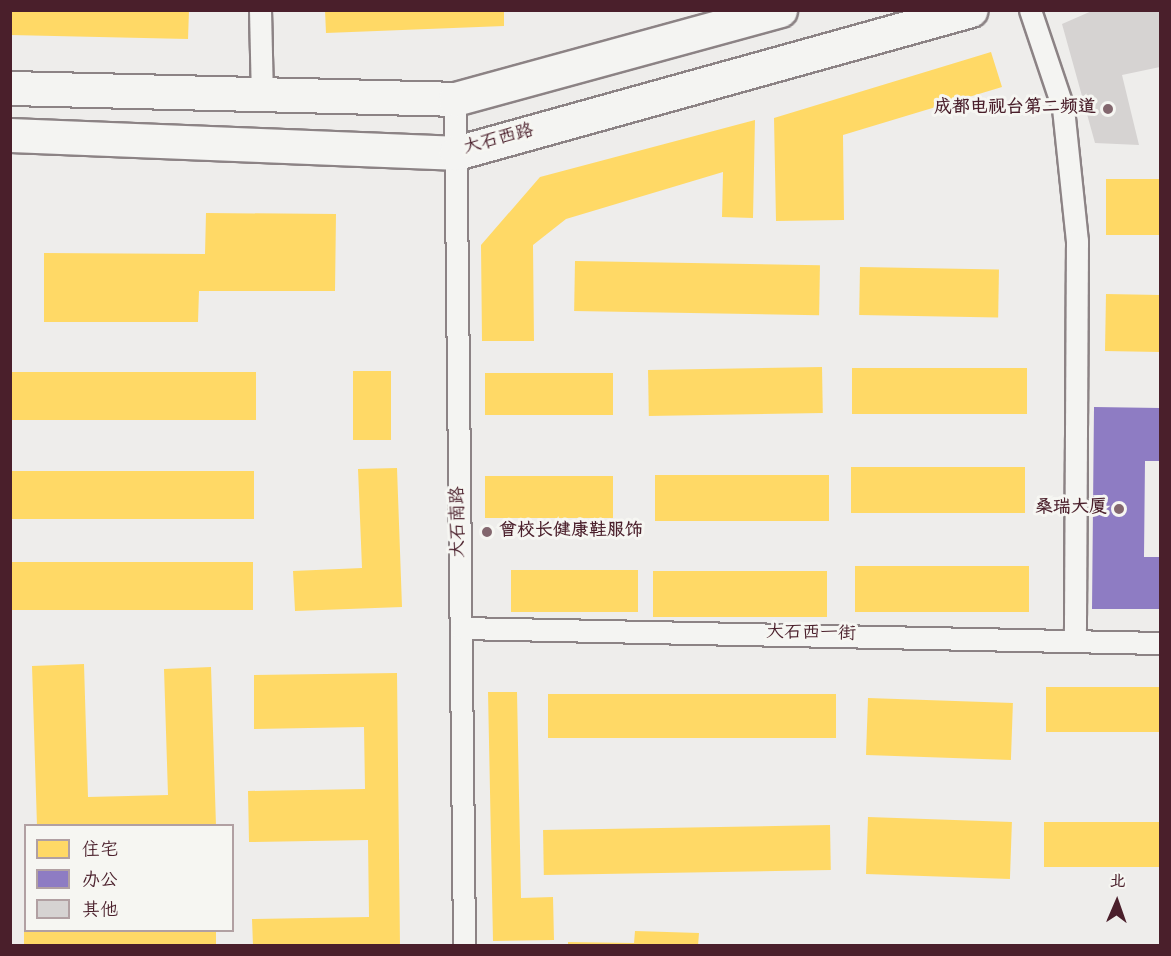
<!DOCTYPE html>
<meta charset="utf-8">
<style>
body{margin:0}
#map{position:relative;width:1171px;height:956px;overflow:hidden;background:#eeedeb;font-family:"Gochi Hand","LXGW WenKai TC",sans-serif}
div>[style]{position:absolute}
.homes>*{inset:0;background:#ffd966;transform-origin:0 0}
.offices>*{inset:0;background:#8e7cc3}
.building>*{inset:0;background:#d6d3d2}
.roads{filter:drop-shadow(2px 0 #8c8385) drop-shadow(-2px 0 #8c8385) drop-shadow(0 2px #8c8385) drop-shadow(0 -2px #8c8385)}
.minor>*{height:21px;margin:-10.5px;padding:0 10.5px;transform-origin:10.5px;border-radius:10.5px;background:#f4f4f2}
.primary>*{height:33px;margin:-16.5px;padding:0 16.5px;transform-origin:16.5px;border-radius:16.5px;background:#f4f4f2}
.dots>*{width:16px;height:16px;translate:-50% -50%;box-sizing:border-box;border:3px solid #f6f6f2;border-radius:50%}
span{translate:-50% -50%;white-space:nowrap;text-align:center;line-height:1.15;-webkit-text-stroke:6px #f6f6f2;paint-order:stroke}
.poi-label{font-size:18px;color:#4a1f2b;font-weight:700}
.right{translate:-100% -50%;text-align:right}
.left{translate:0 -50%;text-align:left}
.street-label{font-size:18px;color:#4a1f2b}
.frame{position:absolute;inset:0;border:12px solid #4a1f2b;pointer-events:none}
.legend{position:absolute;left:24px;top:824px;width:210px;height:108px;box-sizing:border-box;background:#f6f6f2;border:2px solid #b1a0a2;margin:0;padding:8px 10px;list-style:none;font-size:18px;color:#4a1f2b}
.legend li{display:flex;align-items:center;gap:12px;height:30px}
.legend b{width:30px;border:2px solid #b1a0a2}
.north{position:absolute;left:1087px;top:872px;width:60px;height:60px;-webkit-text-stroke:4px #f6f6f2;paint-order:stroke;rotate:2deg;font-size:16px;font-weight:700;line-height:24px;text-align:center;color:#4a1f2b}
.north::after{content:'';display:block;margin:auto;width:21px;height:27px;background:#4a1f2b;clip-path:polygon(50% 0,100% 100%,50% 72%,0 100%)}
</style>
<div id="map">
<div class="homes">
<i style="clip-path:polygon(10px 10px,189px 10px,188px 39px,10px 35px)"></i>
<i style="clip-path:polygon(325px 10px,504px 10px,504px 26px,326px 33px)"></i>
<i style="clip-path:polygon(991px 52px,1002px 87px,843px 135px,844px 220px,776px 221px,774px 118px)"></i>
<i style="clip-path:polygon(755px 120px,753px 218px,722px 217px,723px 172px,566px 219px,533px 245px,534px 341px,482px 341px,481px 245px,540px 177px)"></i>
<i style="left:1106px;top:179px;width:54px;height:56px"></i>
<i style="clip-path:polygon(206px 213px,336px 214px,335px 291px,199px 291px,198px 322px,44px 322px,44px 253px,205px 254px)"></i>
<i style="left:575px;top:261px;width:245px;height:50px;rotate:1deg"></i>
<i style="left:860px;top:267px;width:139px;height:48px;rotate:1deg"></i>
<i style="left:1106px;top:294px;width:54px;height:57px;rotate:1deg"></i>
<i style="left:822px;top:367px;width:46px;height:174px;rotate:89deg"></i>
<i style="left:852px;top:368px;width:175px;height:46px"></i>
<i style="left:353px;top:371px;width:38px;height:69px"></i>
<i style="left:256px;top:372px;width:48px;height:244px;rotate:90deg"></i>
<i style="left:613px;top:373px;width:42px;height:128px;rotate:90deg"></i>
<i style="left:851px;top:467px;width:174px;height:46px"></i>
<i style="clip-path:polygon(397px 468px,402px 607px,295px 611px,293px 571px,362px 568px,358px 469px)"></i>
<i style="left:254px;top:471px;width:48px;height:244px;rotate:90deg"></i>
<i style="left:829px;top:475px;width:46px;height:174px;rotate:90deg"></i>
<i style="left:485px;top:476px;width:128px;height:42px"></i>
<i style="left:253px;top:562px;width:48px;height:243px;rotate:90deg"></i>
<i style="left:855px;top:566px;width:174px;height:46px"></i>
<i style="left:638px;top:570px;width:42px;height:127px;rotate:90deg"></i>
<i style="left:653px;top:571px;width:174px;height:46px"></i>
<i style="clip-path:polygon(84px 664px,88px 797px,168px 795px,164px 669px,211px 667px,216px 826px,37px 826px,32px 666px)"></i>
<i style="clip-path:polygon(397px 673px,400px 946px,253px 946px,252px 919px,369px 917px,368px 840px,249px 842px,248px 791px,365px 789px,364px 727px,254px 729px,254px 675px)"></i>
<i style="left:1160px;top:687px;width:45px;height:114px;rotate:90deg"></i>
<i style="clip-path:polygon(488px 692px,517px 692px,521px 898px,553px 897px,554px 940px,493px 941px)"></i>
<i style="left:836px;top:694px;width:44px;height:288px;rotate:90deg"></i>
<i style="left:868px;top:698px;width:145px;height:57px;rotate:2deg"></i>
<i style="left:868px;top:817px;width:144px;height:57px;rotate:2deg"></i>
<i style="left:1160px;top:822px;width:45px;height:116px;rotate:90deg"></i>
<i style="left:830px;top:825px;width:45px;height:287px;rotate:89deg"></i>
<i style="left:24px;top:930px;width:192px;height:16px"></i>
<i style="clip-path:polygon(635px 931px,699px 933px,698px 946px,568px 946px,568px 942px,634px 943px)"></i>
</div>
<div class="offices">
<i style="clip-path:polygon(1094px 407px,1160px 408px,1160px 461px,1145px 461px,1144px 557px,1160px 557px,1160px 609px,1092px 609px)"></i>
</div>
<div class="building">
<i style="clip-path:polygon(1094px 10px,1160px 10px,1160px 67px,1122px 75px,1139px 145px,1095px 143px,1062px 24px)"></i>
</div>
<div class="roads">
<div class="minor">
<i style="left:260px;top:10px;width:87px;rotate:88.7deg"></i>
<i style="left:1030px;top:10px;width:103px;rotate:71.4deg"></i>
<i style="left:1063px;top:108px;width:134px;rotate:84deg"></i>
<i style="left:1077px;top:241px;width:400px;rotate:90.3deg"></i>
<i style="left:455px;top:99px;width:847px;rotate:89.39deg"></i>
<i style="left:461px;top:628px;width:699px;rotate:1.23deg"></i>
</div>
<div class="primary">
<i style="left:10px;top:88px;width:445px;rotate:1.4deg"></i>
<i style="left:455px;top:99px;width:337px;rotate:-15.3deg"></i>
<i style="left:10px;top:135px;width:446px;rotate:2.3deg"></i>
<i style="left:456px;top:153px;width:534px;rotate:-15.52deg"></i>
</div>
</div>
<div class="dots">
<i style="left:1108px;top:109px;background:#83676e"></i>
<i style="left:1119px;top:509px;background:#83676e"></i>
<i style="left:487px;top:532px;background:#83676e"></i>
</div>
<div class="poi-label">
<span class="right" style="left:1096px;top:109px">成都电视台第二频道</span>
<span class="right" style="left:1107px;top:509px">桑瑞大厦</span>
<span class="left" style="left:499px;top:532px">曾校长健康鞋服饰</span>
</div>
<div class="street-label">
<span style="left:499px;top:141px;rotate:-15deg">大石西路</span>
<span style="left:460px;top:522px;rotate:-91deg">大石南路</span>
<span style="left:811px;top:635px;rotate:1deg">大石西一街</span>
</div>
<div class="frame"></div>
<ul class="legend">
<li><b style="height:16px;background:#ffd966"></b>住宅</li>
<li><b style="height:16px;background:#8e7cc3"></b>办公</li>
<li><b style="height:16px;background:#d6d3d2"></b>其他</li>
</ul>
<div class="north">北</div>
</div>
